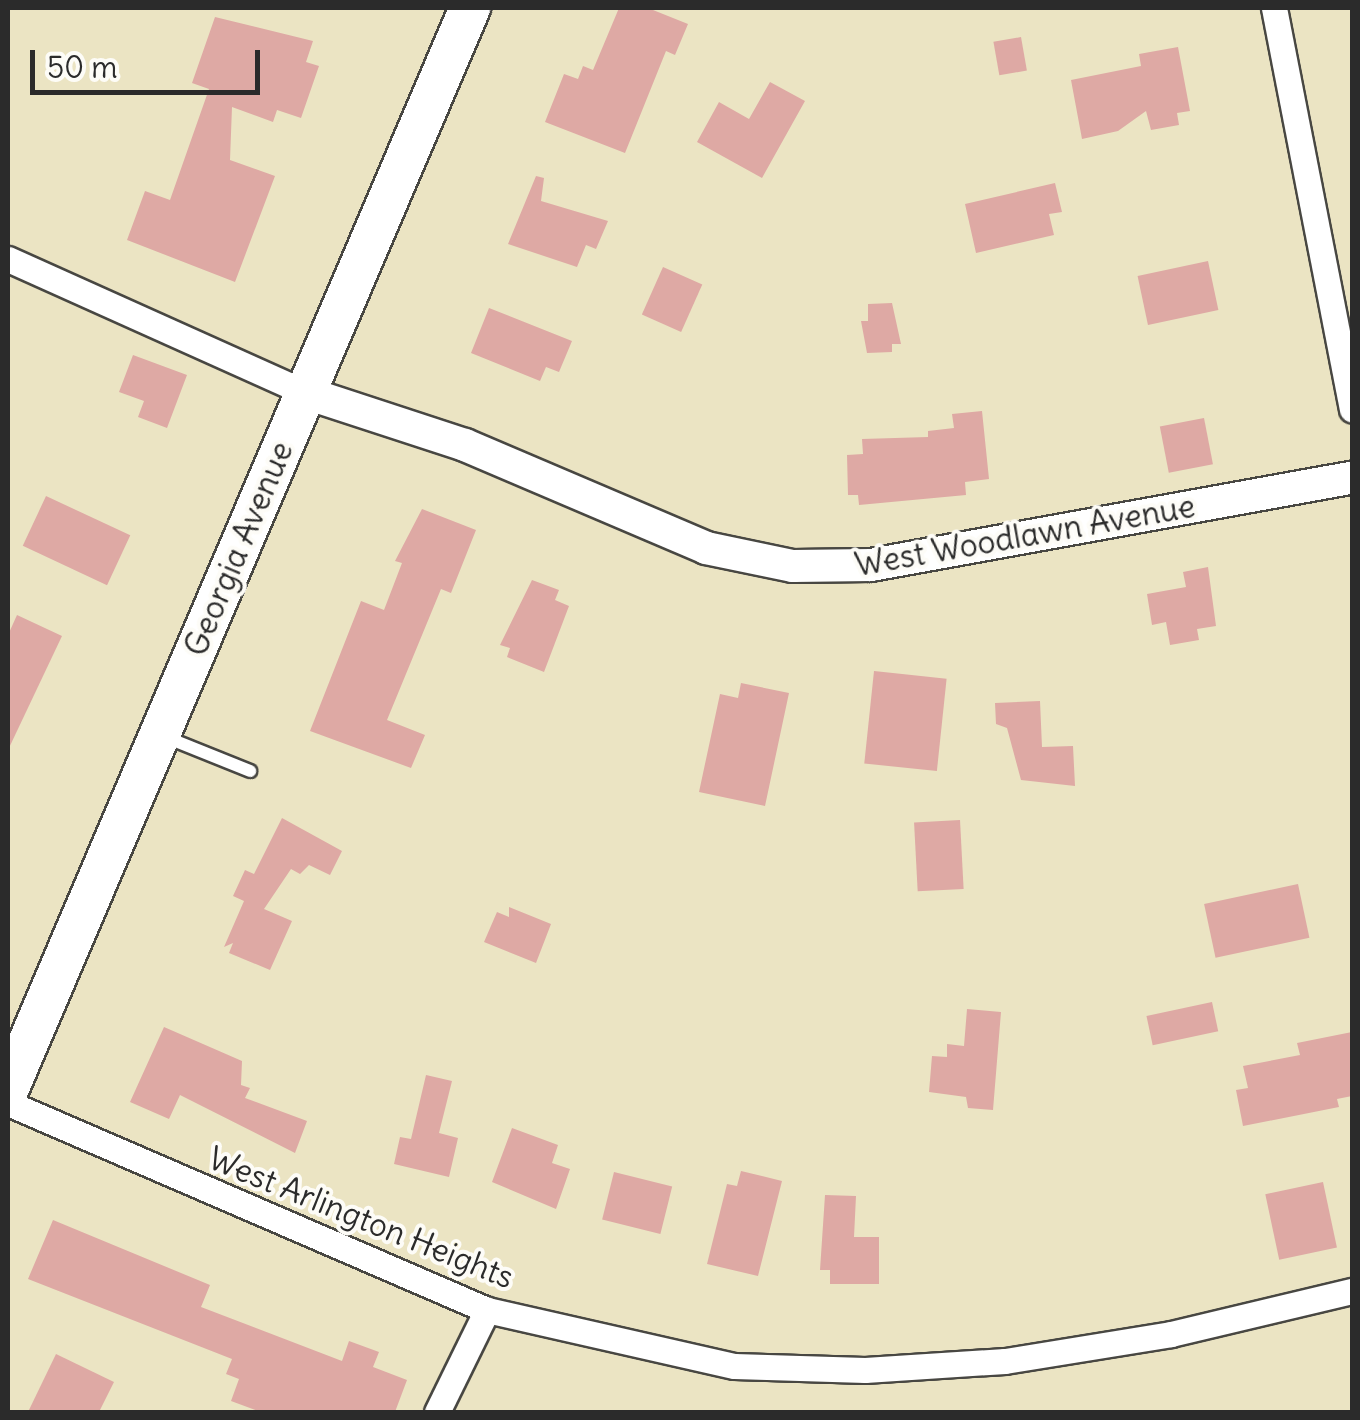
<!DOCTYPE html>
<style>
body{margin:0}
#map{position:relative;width:1360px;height:1420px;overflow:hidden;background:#ebe4c3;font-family:Delius,sans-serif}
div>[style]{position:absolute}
.building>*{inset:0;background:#dea9a4;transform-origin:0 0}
.roads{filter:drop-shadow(2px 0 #484742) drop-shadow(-2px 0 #484742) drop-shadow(0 2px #484742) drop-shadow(0 -2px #484742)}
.service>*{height:12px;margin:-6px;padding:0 6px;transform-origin:6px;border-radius:6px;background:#fff}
.minor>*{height:25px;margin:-12.5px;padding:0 12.5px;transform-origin:12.5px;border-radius:12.5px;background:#fff}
.tertiary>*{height:32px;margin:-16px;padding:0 16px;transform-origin:16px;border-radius:16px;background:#fff}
.primary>*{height:40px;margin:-20px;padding:0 20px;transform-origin:20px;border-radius:20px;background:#fff}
span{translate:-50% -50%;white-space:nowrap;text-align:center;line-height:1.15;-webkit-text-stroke:8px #fdfcf7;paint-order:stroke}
.street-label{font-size:32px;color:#2b2b2b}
.frame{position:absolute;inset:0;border:10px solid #2b2b2b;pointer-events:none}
.scale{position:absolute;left:30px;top:50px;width:230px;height:45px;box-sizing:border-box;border:5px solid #2b2b2b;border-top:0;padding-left:12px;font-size:30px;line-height:35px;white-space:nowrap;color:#2b2b2b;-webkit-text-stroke:8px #fdfcf7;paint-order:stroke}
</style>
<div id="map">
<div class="building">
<i style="clip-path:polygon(619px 8px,648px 8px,688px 24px,675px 55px,666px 51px,625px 153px,545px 122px,564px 74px,578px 79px,583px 66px,593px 70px)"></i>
<i style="clip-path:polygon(215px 17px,313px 41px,306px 62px,319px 66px,301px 118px,277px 110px,273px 122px,232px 107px,230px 160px,275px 176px,235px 282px,127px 240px,145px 191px,170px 200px,209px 89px,192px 83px)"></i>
<i style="left:1021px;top:37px;width:34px;height:28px;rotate:80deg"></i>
<i style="clip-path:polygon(1178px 47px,1190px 111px,1177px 113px,1179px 125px,1151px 130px,1146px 111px,1118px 131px,1082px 139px,1071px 80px,1141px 66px,1139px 54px)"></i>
<i style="clip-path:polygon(770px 82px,805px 101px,762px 178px,697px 142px,719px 102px,749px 119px)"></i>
<i style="clip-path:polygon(536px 176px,544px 178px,541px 201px,608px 221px,596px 249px,586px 245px,577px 267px,508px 244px)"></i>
<i style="clip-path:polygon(1055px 183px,1062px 212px,1049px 214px,1054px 235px,976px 253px,965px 204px)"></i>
<i style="left:1208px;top:261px;width:50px;height:72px;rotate:78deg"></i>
<i style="left:663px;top:267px;width:43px;height:52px;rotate:24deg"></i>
<i style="clip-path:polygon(892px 303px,901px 344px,892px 344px,892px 352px,867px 353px,861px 321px,868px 321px,868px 304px)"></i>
<i style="clip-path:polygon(489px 308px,572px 341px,559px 372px,546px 367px,540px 381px,471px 353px)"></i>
<i style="clip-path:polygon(133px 355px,187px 375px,167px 428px,138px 417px,144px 401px,119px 392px)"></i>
<i style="clip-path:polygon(982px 411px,989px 479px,965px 482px,966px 495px,859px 505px,858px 495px,848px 495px,847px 455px,863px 454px,862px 439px,928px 437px,928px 431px,954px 428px,952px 414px)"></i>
<i style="left:1204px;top:418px;width:47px;height:45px;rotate:79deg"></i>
<i style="left:46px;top:496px;width:93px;height:55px;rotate:25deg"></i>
<i style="clip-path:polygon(422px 509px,476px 530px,451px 593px,441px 589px,387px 720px,425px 735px,411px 768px,310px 731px,361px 601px,384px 610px,402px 563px,395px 561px)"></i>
<i style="clip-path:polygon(1208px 567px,1216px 626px,1197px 629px,1199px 640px,1170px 645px,1166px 622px,1152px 625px,1147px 594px,1186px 587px,1183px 572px)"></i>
<i style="clip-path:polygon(532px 580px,559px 590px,555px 600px,569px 606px,544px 672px,507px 657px,510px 648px,500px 645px)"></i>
<i style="clip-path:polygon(17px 615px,62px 636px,8px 750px,8px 635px)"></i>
<i style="left:874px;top:671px;width:73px;height:93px;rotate:6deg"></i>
<i style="clip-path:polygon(741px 683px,789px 693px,765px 806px,699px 792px,720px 694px,738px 698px)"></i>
<i style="clip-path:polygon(1040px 701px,1042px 747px,1073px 746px,1075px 786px,1021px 780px,1007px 728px,996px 724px,995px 703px)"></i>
<i style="clip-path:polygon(282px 818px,342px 851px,330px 875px,309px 865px,300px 874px,291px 869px,264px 909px,292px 921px,270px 970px,229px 953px,233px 943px,224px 947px,244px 901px,233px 896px,245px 870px,254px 874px)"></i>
<i style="left:960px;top:820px;width:69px;height:46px;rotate:87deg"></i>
<i style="left:1298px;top:884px;width:55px;height:96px;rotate:78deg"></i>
<i style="clip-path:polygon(509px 907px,551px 924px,536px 963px,484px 942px,497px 912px,509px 917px)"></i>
<i style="left:1212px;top:1002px;width:30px;height:67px;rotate:78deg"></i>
<i style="clip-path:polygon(967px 1009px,1001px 1012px,993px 1110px,968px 1108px,966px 1097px,929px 1092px,932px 1056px,947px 1057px,947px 1044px,964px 1046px)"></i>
<i style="clip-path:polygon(164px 1027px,242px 1061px,241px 1085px,250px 1088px,245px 1098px,307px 1121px,295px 1153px,180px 1095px,169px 1119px,130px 1102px)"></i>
<i style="clip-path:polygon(1352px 1032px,1352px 1096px,1337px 1099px,1339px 1107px,1243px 1126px,1236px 1090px,1248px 1088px,1243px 1066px,1300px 1055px,1297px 1043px)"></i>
<i style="clip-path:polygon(426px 1075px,452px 1081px,439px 1133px,458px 1138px,449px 1177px,394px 1164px,400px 1137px,411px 1139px)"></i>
<i style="clip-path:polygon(512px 1128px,558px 1145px,552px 1163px,570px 1169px,556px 1209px,492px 1182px)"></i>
<i style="clip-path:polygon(741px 1171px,782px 1181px,758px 1276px,707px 1264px,727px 1184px,737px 1186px)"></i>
<i style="left:614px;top:1172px;width:60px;height:49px;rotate:14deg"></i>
<i style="left:1323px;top:1182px;width:67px;height:59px;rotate:78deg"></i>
<i style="clip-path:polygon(825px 1195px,856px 1196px,854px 1237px,879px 1237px,879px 1284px,830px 1284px,830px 1270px,820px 1270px)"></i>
<i style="clip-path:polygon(53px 1220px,210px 1285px,201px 1307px,342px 1361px,349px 1341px,379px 1352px,373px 1367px,407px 1380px,395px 1412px,261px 1412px,231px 1401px,239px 1379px,226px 1374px,232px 1359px,28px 1279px)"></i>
<i style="clip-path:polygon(56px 1354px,114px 1382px,99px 1412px,28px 1412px)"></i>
</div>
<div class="roads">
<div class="service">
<i style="left:163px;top:736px;width:94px;rotate:21.9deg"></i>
</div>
<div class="minor">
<i style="left:1274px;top:8px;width:409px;rotate:79deg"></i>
<i style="left:8px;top:259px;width:327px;rotate:24.2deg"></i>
<i style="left:8px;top:1103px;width:522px;rotate:23.37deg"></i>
<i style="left:487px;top:1310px;width:253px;rotate:12.8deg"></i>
<i style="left:734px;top:1366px;width:131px;rotate:1.7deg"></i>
<i style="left:865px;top:1370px;width:140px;rotate:-3.7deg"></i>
<i style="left:1005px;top:1361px;width:168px;rotate:-9.2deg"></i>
<i style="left:1171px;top:1334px;width:186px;rotate:-13.4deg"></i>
<i style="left:437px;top:1412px;width:114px;rotate:-63.9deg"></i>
</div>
<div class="tertiary">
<i style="left:306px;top:393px;width:167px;rotate:18.1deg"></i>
<i style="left:465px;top:445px;width:262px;rotate:23.1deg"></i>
<i style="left:706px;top:548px;width:89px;rotate:11.7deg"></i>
<i style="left:793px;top:566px;width:78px;rotate:-0.7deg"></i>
<i style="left:871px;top:565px;width:489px;rotate:-10.3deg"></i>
</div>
<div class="primary">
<i style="left:8px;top:1090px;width:1177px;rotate:-66.88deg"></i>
</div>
</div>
<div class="street-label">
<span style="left:1025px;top:536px;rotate:-10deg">West Woodlawn Avenue</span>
<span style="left:239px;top:549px;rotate:-67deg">Georgia Avenue</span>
<span style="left:361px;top:1218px;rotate:22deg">West Arlington Heights</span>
</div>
<div class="frame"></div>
<div class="scale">50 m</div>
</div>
